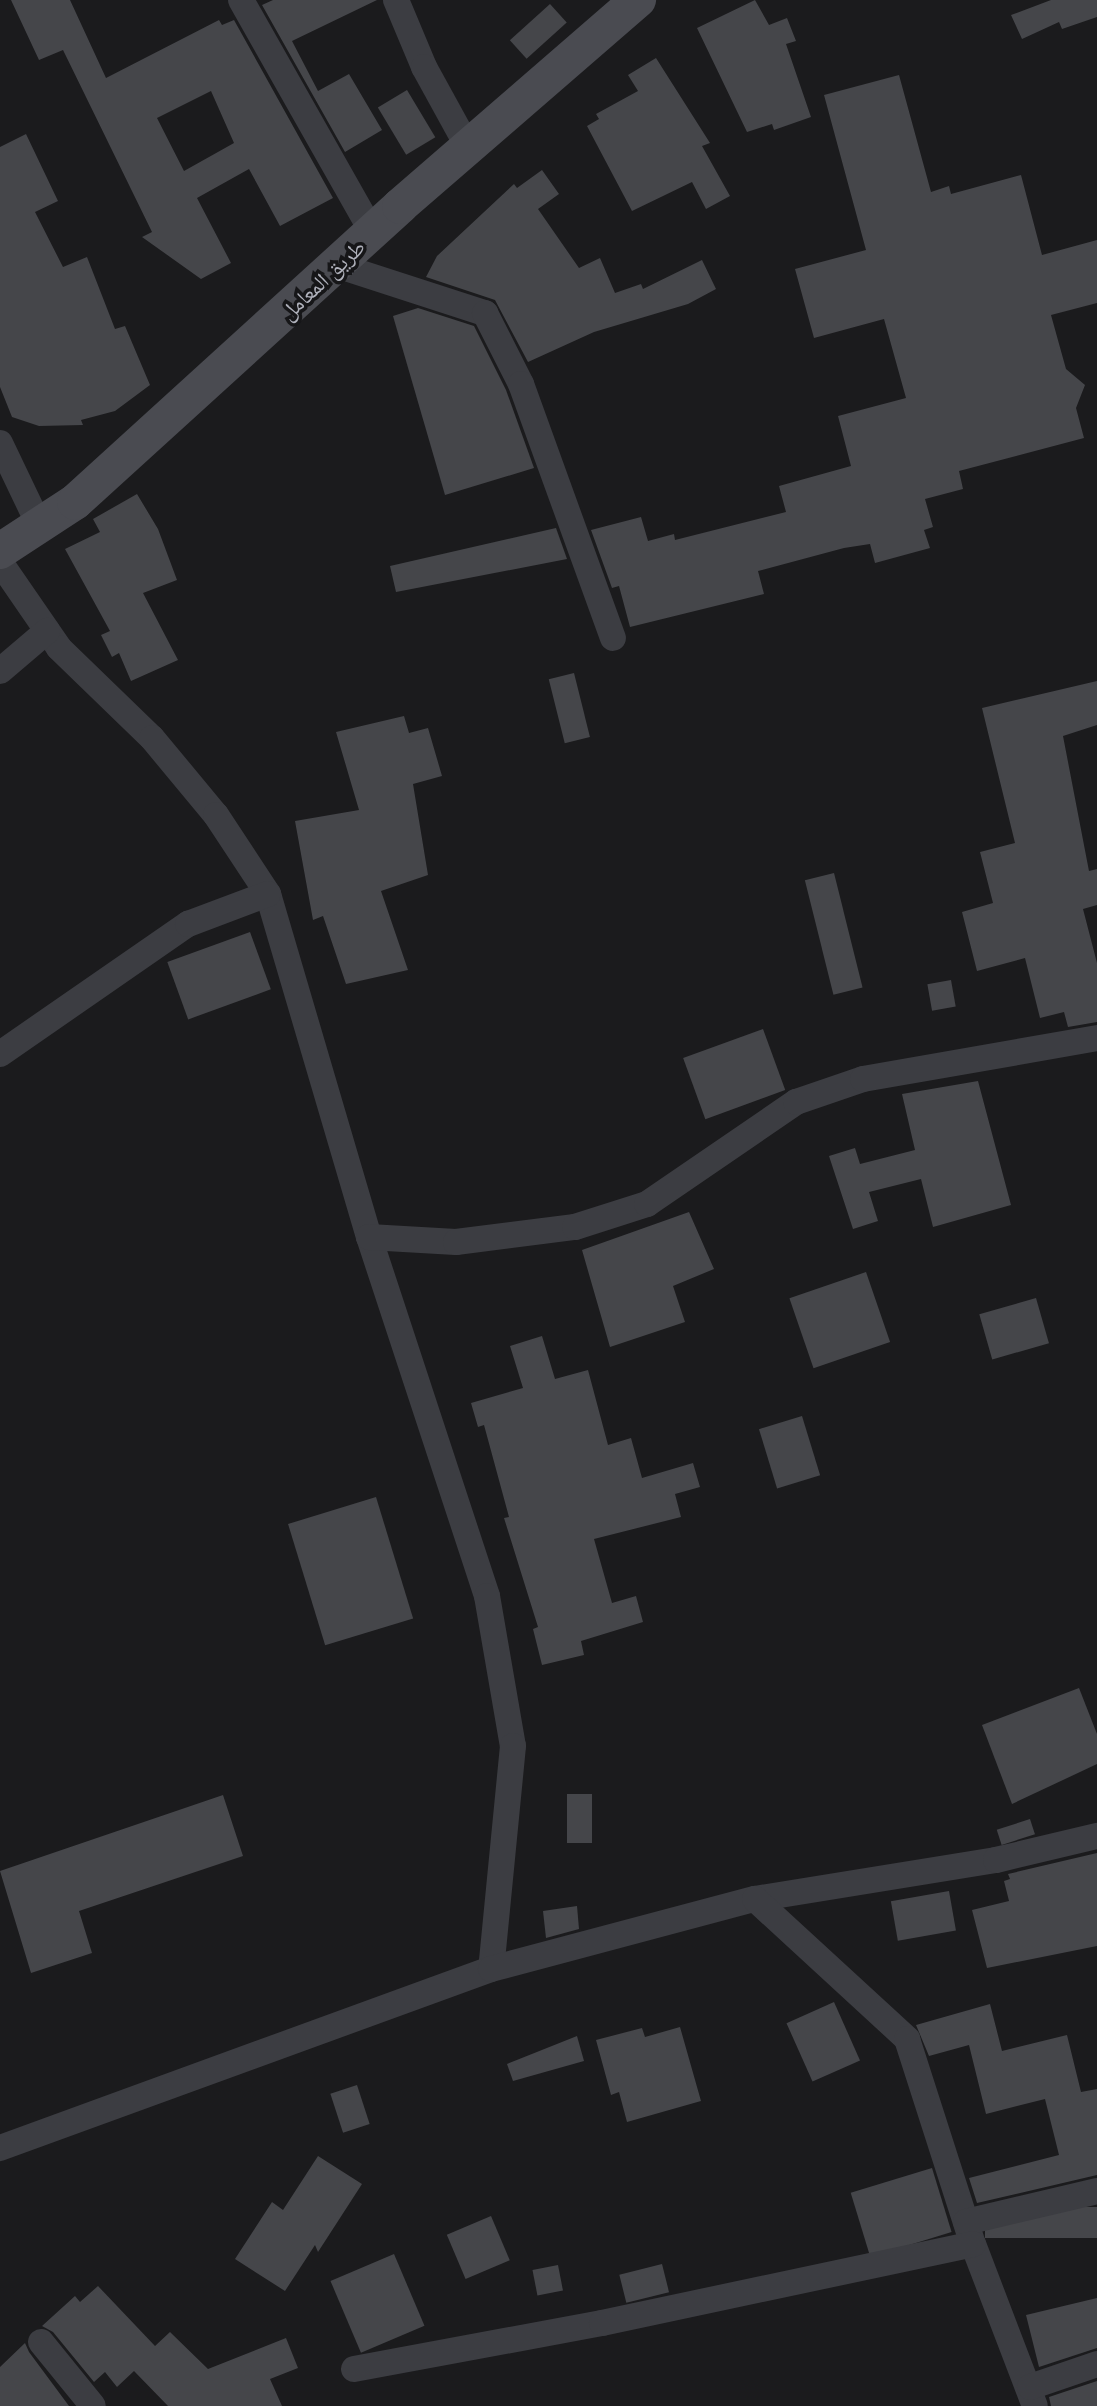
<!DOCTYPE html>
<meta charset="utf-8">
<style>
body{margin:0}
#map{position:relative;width:1097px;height:2406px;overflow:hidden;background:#1b1b1d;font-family:"Exo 2","Noto Naskh Arabic",sans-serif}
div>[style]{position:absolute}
.building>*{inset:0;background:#45464a;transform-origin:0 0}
.minor>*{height:26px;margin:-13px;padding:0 13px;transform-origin:13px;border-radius:13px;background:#3c3d42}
.secondary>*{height:36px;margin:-18px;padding:0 18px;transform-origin:18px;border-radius:18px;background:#4a4b51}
span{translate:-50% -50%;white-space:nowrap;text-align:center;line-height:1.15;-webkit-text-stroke:7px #161618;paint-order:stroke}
.street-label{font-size:22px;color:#afb1bb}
</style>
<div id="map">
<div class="building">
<i style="clip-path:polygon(evenodd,11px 0,70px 0,106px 78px,219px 20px,222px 25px,234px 20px,333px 198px,280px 226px,249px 169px,197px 198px,231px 263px,201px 279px,142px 237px,152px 232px,63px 50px,39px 60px,11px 0,211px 91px,234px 143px,184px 171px,157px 118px,211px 91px)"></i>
<i style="clip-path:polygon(273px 0,377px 0,292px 41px,318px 91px,349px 74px,382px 130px,345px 152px,262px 5px)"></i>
<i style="clip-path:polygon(755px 0,769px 25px,787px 18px,796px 41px,786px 44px,811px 117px,774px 130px,772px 124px,747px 132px,697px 28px)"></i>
<i style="clip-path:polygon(1051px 0,1097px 0,1097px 17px,1062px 29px,1059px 22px,1022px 39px,1011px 15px)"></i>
<i style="left:550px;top:4px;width:25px;height:54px;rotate:48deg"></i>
<i style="clip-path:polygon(656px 58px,710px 143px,702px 146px,730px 196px,706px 209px,692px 182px,632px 211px,587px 126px,599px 119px,596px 114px,638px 91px,628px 75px)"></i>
<i style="clip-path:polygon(899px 75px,931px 192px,949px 186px,951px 194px,1021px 175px,1042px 255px,1097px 240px,1097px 303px,1051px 315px,1066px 369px,1085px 385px,1076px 408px,1084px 438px,959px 471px,963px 489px,925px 499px,933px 527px,924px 530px,930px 548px,875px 563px,870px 544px,844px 548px,758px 571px,764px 594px,630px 627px,619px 586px,612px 588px,591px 530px,641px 517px,648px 541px,674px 534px,675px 540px,786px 512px,779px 486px,851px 466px,838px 416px,906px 398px,884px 319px,814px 338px,795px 269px,866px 250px,824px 95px)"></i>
<i style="left:407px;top:90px;width:55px;height:34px;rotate:59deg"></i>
<i style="clip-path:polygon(26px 134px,58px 201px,35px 212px,63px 267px,87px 257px,115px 329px,125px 326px,150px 385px,115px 411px,81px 420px,83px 425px,39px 426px,12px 417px,0 387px,0 147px)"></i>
<i style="clip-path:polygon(542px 170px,559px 194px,538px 209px,579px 268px,600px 258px,615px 293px,641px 284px,643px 289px,702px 260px,716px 289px,688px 304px,594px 332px,528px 362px,495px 300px,426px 277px,437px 256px,514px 184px,517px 188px)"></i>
<i style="clip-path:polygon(418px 308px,474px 326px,506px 390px,534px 468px,445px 495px,393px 316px)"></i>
<i style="clip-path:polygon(137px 494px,158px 529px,177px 580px,143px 593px,178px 660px,131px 681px,119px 653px,112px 657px,101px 635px,110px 631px,65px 549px,100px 532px,93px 519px)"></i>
<i style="clip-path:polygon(556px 528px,567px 559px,396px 592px,390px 566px)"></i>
<i style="left:574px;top:673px;width:66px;height:26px;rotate:76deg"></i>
<i style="clip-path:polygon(1097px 681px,1097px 725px,1063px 736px,1089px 871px,1097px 869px,1097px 905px,1083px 909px,1097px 963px,1097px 1022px,1068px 1027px,1064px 1012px,1040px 1018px,1025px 958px,977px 971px,962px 912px,993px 903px,980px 852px,1015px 843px,982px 708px)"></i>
<i style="clip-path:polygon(404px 716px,409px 733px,428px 728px,442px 776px,413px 784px,428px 875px,381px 891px,408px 970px,346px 984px,323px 916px,313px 920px,295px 821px,359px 810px,336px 732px)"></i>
<i style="left:834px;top:873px;width:118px;height:30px;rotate:76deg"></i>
<i style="left:250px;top:932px;width:61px;height:88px;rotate:70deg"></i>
<i style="left:951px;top:980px;width:27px;height:24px;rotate:80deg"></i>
<i style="left:763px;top:1029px;width:65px;height:85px;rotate:70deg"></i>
<i style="clip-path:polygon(978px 1081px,1011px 1205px,933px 1227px,921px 1179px,869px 1192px,878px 1221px,853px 1229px,829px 1156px,855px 1148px,860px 1164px,915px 1150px,902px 1094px)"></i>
<i style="clip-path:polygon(689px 1212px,714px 1269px,673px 1286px,685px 1322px,610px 1347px,582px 1250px)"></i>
<i style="left:866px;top:1272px;width:74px;height:81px;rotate:71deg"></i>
<i style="left:1036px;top:1298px;width:47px;height:59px;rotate:74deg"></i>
<i style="clip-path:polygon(542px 1336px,555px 1379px,588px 1370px,608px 1445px,631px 1438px,642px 1478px,693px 1463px,700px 1487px,675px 1494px,681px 1517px,594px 1539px,612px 1603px,636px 1596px,643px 1622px,581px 1641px,584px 1655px,542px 1665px,533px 1629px,538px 1627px,504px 1518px,509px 1517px,484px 1425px,478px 1427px,471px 1403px,523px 1388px,510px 1346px)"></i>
<i style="left:802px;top:1416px;width:62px;height:45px;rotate:73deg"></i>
<i style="left:376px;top:1497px;width:127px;height:92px;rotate:73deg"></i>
<i style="clip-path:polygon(1079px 1688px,1097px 1734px,1097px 1764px,1012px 1804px,982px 1725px)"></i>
<i style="left:567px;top:1794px;width:25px;height:49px"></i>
<i style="clip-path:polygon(223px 1795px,243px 1856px,79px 1911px,92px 1953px,31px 1973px,0 1871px)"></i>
<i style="left:1030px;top:1819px;width:16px;height:35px;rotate:72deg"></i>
<i style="clip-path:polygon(1097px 1853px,1097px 1946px,987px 1968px,972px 1910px,1009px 1901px,1004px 1881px,1010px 1879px,1008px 1874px)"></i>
<i style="left:949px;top:1891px;width:40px;height:59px;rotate:80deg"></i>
<i style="clip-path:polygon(577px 1906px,579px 1929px,546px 1938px,543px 1911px)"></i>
<i style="left:834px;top:2002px;width:64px;height:52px;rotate:66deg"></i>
<i style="clip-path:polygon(990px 2004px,1002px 2051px,1067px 2035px,1081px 2092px,1097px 2089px,1097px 2175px,977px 2203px,969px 2178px,1059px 2155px,1045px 2099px,986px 2114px,969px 2045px,929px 2056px,916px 2025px)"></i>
<i style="clip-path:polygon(680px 2027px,701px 2101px,627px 2122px,619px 2092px,611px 2095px,596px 2040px,642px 2028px,645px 2037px)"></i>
<i style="clip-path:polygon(577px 2036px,584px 2061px,513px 2081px,507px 2064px)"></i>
<i style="left:357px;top:2085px;width:41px;height:28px;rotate:72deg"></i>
<i style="clip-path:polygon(318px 2156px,362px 2184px,318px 2252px,315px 2245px,285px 2291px,235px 2259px,272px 2202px,283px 2210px)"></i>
<i style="left:932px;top:2168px;width:67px;height:85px;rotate:73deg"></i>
<i style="left:1097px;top:2207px;width:31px;height:112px;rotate:90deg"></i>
<i style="left:491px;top:2216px;width:48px;height:48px;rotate:67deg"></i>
<i style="left:394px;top:2254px;width:78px;height:69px;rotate:67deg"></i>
<i style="left:662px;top:2264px;width:29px;height:44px;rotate:76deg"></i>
<i style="left:558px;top:2265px;width:26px;height:26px;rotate:79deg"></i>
<i style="clip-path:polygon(98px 2286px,155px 2346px,170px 2332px,208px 2369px,286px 2338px,298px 2368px,270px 2379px,282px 2406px,168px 2406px,134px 2371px,117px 2387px,105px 2372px,94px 2382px,53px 2332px,42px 2326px,75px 2296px,80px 2302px)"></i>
<i style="clip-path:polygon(1097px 2298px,1097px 2348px,1039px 2367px,1026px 2315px)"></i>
<i style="clip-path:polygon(25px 2343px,29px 2352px,69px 2406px,0 2406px,0 2367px)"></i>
<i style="clip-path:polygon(1097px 2381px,1097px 2406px,1051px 2406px,1049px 2397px)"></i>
</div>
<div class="minor">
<i style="left:241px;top:0;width:266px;rotate:60.5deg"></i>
<i style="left:396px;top:0;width:73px;rotate:67.3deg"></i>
<i style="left:424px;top:67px;width:91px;rotate:61.2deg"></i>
<i style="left:336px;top:265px;width:157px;rotate:17.9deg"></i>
<i style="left:485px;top:313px;width:80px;rotate:63.1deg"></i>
<i style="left:521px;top:384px;width:270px;rotate:70.1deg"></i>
<i style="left:0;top:443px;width:93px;rotate:64.5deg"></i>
<i style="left:0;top:562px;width:104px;rotate:55.5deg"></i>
<i style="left:59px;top:648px;width:129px;rotate:44.1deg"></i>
<i style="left:152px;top:738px;width:100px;rotate:50.3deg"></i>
<i style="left:216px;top:815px;width:95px;rotate:56.6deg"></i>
<i style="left:268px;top:894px;width:358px;rotate:73.6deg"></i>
<i style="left:369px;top:1237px;width:378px;rotate:71.8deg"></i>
<i style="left:487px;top:1596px;width:152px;rotate:80.2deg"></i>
<i style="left:513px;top:1746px;width:224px;rotate:95.6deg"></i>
<i style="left:491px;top:1969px;width:523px;rotate:159.97deg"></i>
<i style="left:0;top:671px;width:62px;rotate:-40.4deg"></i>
<i style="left:0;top:1054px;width:229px;rotate:-34.7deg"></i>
<i style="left:188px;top:924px;width:85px;rotate:-20.6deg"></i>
<i style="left:369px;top:1237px;width:87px;rotate:3.3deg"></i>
<i style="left:456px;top:1242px;width:120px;rotate:-7.2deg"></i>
<i style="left:575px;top:1227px;width:76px;rotate:-17.7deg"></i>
<i style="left:647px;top:1204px;width:181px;rotate:-34.4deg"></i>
<i style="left:796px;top:1102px;width:71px;rotate:-18.9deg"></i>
<i style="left:863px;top:1079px;width:238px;rotate:-9.9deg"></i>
<i style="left:755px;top:1899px;width:244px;rotate:-9.2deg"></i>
<i style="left:996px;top:1860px;width:104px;rotate:-13.4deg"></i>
<i style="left:491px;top:1969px;width:273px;rotate:-14.9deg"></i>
<i style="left:755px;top:1899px;width:207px;rotate:42.6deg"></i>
<i style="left:907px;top:2039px;width:215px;rotate:72.2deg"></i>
<i style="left:973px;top:2244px;width:173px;rotate:69.1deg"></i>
<i style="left:966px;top:2222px;width:135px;rotate:-13.3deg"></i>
<i style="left:41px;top:2342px;width:82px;rotate:50.9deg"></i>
<i style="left:354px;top:2369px;width:252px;rotate:-10.5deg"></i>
<i style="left:602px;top:2323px;width:379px;rotate:-12deg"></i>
<i style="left:1030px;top:2387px;width:71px;rotate:-18.9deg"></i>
</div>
<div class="secondary">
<i style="left:0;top:551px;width:90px;rotate:-33.2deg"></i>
<i style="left:75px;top:502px;width:440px;rotate:-42.3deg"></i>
<i style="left:400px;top:206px;width:315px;rotate:-40.9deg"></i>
</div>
<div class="street-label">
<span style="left:322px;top:279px;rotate:-43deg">طريق المعامل</span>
</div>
</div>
